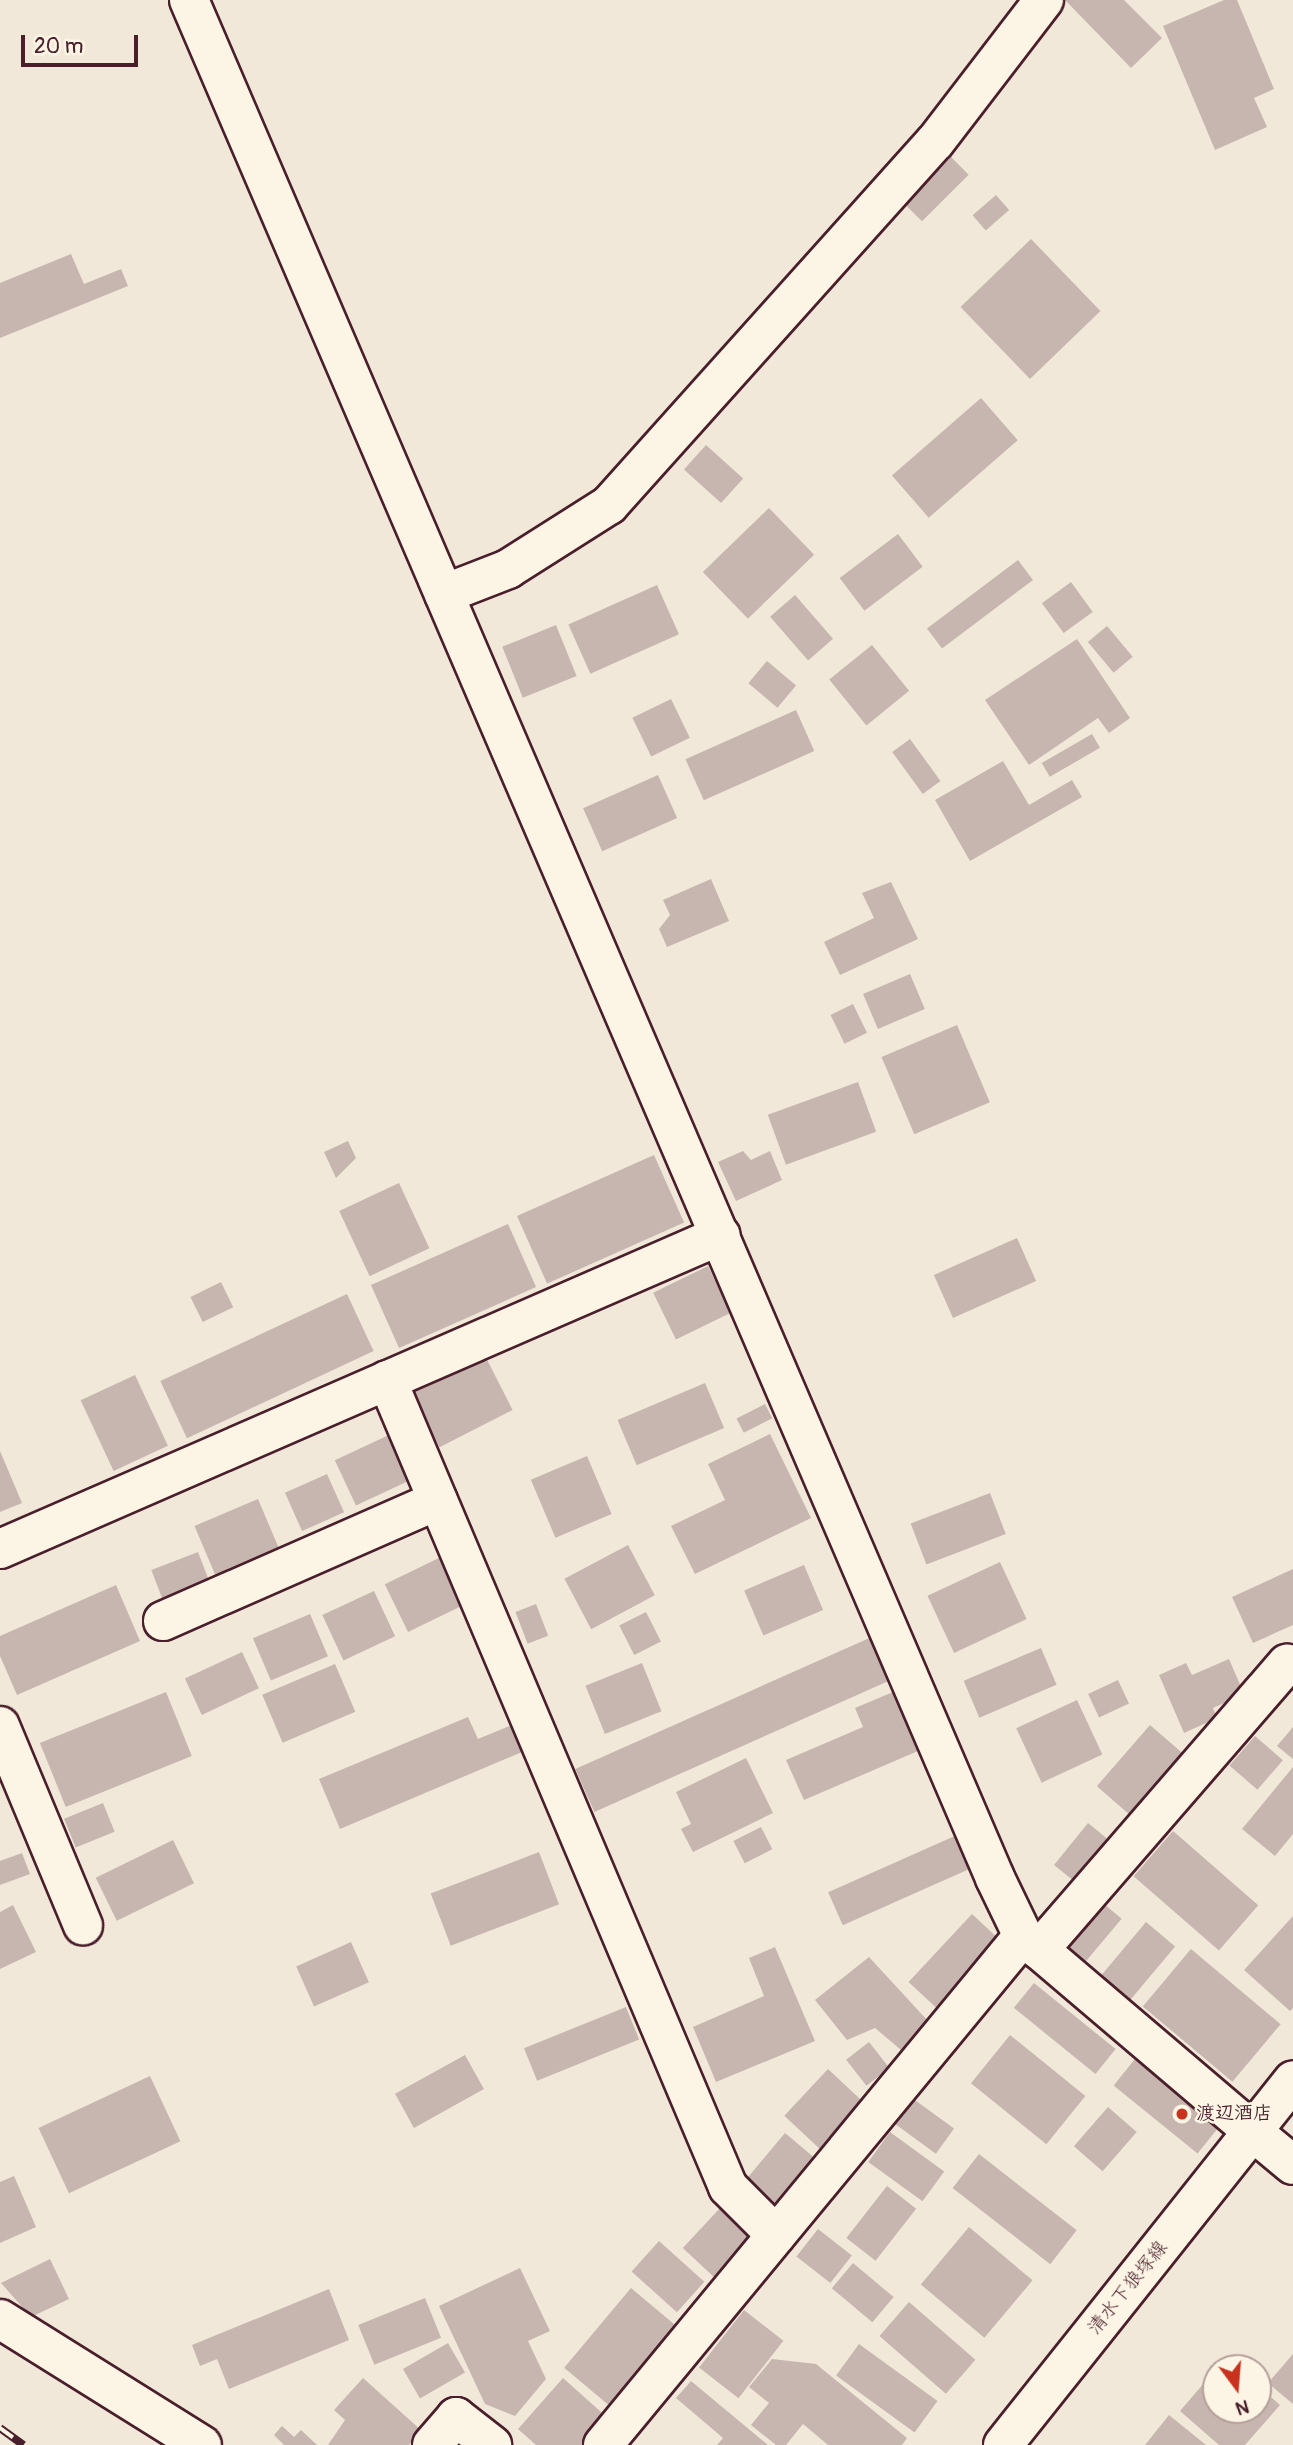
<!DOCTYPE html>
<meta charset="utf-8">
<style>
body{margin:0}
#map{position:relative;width:1293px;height:2445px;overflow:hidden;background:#f1e8da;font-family:Pangolin,"Klee One",sans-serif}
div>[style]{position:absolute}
.building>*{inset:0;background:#c7b6af;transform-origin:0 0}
.roads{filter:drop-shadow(2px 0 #4a1f2b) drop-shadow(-2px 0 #4a1f2b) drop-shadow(0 2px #4a1f2b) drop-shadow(0 -2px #4a1f2b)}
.minor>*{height:38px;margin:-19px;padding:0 19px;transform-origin:19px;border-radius:19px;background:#fcf5e5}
.major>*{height:38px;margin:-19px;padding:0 19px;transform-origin:19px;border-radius:19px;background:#fcf5e5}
.rail>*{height:8px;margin-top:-4px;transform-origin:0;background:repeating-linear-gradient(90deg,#fcf5e5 0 16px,#4a1f2b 0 32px);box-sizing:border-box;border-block:2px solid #4a1f2b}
.dots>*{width:19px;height:19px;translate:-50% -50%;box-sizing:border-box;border:4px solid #fcf5e5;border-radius:50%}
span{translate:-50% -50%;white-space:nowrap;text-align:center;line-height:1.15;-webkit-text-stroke:5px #fcf5e5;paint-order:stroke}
.poi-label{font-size:19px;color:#4a1f2b;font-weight:700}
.left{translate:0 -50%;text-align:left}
.street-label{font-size:19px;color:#4a1f2b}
.north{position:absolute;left:1202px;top:2354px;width:70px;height:70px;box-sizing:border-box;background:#fcf5e5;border:2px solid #b59f9b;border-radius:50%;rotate:164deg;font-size:19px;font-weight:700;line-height:28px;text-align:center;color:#4a1f2b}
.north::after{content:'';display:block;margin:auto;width:24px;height:32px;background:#c8321e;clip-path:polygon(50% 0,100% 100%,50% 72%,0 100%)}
.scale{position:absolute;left:21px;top:35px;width:117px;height:32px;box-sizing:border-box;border:4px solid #4a1f2b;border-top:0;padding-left:9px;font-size:21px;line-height:24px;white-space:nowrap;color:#4a1f2b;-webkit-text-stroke:5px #fcf5e5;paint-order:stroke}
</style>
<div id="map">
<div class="building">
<i style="clip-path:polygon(1065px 0,1124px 0,1162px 38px,1131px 68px)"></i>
<i style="clip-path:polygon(1224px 0,1237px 0,1274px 89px,1254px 98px,1267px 127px,1215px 150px,1163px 26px)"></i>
<i style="left:951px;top:157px;width:25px;height:66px;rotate:45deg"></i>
<i style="left:996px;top:195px;width:20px;height:31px;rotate:49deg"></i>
<i style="left:1031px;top:239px;width:100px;height:98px;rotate:46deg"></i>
<i style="clip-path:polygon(71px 254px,84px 284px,121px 269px,128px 286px,0 338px,0 283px)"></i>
<i style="left:981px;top:398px;width:56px;height:118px;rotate:49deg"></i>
<i style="left:706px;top:445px;width:50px;height:33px;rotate:42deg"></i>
<i style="left:769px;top:508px;width:65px;height:92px;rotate:46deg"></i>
<i style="left:898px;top:534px;width:41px;height:73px;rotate:53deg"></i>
<i style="left:1018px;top:560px;width:25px;height:114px;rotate:53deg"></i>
<i style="left:1071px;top:582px;width:37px;height:36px;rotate:54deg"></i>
<i style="left:657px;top:585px;width:54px;height:97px;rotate:66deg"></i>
<i style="left:795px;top:595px;width:58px;height:33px;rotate:49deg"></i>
<i style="left:556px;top:625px;width:55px;height:58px;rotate:68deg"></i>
<i style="left:1107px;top:626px;width:40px;height:25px;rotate:50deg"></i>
<i style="clip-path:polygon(1077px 639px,1130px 718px,1109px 733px,1098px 718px,1029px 765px,985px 700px)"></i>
<i style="left:872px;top:645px;width:59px;height:55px;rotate:51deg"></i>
<i style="left:767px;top:661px;width:38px;height:29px;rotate:40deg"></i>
<i style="left:671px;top:699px;width:43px;height:43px;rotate:64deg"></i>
<i style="left:796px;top:710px;width:45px;height:121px;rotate:66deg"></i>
<i style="left:1092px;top:734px;width:16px;height:58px;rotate:60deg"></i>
<i style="left:910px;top:739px;width:52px;height:22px;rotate:54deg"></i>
<i style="clip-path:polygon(1003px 761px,1029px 805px,1072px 780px,1082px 797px,970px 861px,935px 800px)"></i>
<i style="left:658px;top:775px;width:47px;height:82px;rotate:66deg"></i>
<i style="clip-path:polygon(711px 879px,729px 921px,667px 947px,659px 929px,670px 915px,663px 900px)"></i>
<i style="clip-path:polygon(891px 882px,918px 939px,840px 975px,824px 942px,874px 918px,862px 893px)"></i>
<i style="left:910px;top:974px;width:38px;height:51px;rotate:67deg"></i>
<i style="left:853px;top:1004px;width:32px;height:25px;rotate:64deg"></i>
<i style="left:957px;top:1025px;width:84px;height:82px;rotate:67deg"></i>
<i style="left:858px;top:1082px;width:53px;height:96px;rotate:70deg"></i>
<i style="clip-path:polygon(348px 1141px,356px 1158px,336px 1178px,324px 1152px)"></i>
<i style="clip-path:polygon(743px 1151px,751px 1160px,770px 1151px,782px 1180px,736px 1201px,718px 1162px)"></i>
<i style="left:654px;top:1155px;width:74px;height:150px;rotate:66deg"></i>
<i style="left:399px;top:1183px;width:72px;height:66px;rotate:65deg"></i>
<i style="left:508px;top:1224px;width:69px;height:150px;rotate:66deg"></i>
<i style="left:1017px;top:1238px;width:47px;height:91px;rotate:66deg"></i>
<i style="left:708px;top:1266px;width:52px;height:61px;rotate:64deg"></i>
<i style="left:221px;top:1282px;width:28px;height:34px;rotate:64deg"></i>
<i style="left:347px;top:1294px;width:63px;height:206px;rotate:65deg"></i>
<i style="left:479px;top:1344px;width:74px;height:82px;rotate:63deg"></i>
<i style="left:135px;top:1375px;width:78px;height:60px;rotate:65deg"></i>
<i style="left:705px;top:1383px;width:49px;height:95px;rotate:67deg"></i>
<i style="left:765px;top:1404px;width:16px;height:32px;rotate:63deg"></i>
<i style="left:391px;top:1434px;width:50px;height:62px;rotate:65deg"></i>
<i style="clip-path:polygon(770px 1434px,811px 1518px,695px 1574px,671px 1526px,725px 1500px,708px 1464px)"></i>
<i style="clip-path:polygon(0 1451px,22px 1503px,0 1512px)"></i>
<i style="left:587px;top:1456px;width:63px;height:61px;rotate:67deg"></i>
<i style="left:327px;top:1474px;width:42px;height:46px;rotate:66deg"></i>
<i style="left:990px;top:1493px;width:44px;height:85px;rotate:69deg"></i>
<i style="left:258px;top:1499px;width:54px;height:69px;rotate:67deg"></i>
<i style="left:628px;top:1545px;width:57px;height:72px;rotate:62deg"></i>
<i style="left:198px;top:1552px;width:34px;height:50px;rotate:69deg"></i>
<i style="left:445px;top:1555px;width:53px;height:67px;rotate:64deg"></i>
<i style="left:1000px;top:1562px;width:63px;height:80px;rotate:65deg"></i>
<i style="left:804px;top:1565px;width:49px;height:65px;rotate:67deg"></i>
<i style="clip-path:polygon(1293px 1569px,1293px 1625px,1253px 1643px,1232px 1597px)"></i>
<i style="clip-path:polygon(116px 1585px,140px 1641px,17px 1695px,0 1656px,0 1636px)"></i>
<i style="left:374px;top:1591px;width:50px;height:57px;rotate:65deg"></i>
<i style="left:536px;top:1604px;width:34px;height:22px;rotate:69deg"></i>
<i style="left:646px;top:1612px;width:33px;height:30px;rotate:63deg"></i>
<i style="left:310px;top:1614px;width:46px;height:62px;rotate:67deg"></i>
<i style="left:874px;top:1636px;width:47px;height:327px;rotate:66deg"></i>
<i style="left:1041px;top:1648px;width:40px;height:84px;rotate:67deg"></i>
<i style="left:242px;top:1652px;width:40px;height:63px;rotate:65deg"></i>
<i style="clip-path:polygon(1229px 1659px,1244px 1694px,1213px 1708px,1217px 1718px,1184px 1733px,1159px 1675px,1186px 1663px,1192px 1675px)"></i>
<i style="left:642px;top:1663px;width:52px;height:61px;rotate:68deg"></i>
<i style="left:335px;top:1664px;width:52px;height:79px;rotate:67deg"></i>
<i style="left:1118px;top:1680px;width:26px;height:33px;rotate:65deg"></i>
<i style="left:166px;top:1692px;width:69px;height:136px;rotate:68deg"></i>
<i style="clip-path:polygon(893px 1692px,918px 1751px,804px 1800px,786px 1760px,863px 1727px,855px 1708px)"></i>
<i style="left:1077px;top:1700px;width:60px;height:67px;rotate:65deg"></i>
<i style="clip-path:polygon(468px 1717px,478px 1739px,517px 1723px,529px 1749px,340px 1829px,319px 1779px)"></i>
<i style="left:1150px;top:1725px;width:52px;height:81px;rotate:41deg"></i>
<i style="clip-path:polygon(1293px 1727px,1293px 1759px,1277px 1746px)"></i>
<i style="left:1255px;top:1736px;width:37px;height:39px;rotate:41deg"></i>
<i style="clip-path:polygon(746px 1758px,773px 1813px,693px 1852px,681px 1829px,691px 1824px,676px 1792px)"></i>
<i style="clip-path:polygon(1293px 1767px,1293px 1834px,1275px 1856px,1242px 1829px)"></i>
<i style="left:103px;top:1803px;width:31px;height:42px;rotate:68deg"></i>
<i style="left:1088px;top:1823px;width:32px;height:54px;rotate:39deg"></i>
<i style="left:761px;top:1827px;width:25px;height:31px;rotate:63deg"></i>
<i style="left:1173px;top:1831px;width:113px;height:60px;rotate:41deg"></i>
<i style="left:957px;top:1835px;width:36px;height:141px;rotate:66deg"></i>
<i style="left:173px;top:1840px;width:48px;height:86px;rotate:64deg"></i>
<i style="left:539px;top:1852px;width:56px;height:116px;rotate:69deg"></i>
<i style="clip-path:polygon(22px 1853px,30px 1874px,0 1885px,0 1861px)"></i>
<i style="left:1104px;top:1904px;width:23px;height:61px;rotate:40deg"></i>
<i style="clip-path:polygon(13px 1905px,36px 1952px,0 1969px,0 1912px)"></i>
<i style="left:972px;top:1914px;width:41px;height:93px;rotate:43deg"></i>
<i style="clip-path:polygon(1293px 1916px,1293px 2008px,1290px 2011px,1244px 1970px)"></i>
<i style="left:1146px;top:1922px;width:38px;height:76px;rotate:40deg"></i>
<i style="left:351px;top:1942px;width:44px;height:60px;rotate:66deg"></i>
<i style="clip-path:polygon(775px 1947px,815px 2041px,716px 2082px,693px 2027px,764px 1996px,749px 1958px)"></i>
<i style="left:1191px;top:1949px;width:117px;height:75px;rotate:40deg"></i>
<i style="clip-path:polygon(869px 1957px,928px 2021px,901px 2050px,875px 2028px,847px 2040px,815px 2000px)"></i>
<i style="left:1034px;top:1983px;width:105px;height:32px;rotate:39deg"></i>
<i style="left:626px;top:2007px;width:35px;height:110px;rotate:68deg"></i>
<i style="left:1010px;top:2035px;width:97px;height:62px;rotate:39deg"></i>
<i style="left:869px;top:2042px;width:33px;height:29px;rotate:52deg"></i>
<i style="left:465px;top:2055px;width:39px;height:80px;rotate:61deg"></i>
<i style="left:1135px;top:2059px;width:108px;height:34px;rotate:39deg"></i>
<i style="left:828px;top:2069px;width:53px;height:64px;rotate:43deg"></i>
<i style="left:150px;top:2076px;width:72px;height:123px;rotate:65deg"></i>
<i style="left:912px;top:2098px;width:52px;height:31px;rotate:36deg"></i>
<i style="left:1108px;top:2107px;width:38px;height:52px;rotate:41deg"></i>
<i style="left:890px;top:2132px;width:67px;height:37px;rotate:36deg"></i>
<i style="left:785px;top:2133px;width:47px;height:60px;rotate:40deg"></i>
<i style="left:979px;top:2154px;width:124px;height:43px;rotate:38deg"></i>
<i style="clip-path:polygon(14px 2176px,36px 2227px,0 2243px,0 2182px)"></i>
<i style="left:887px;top:2186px;width:37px;height:66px;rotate:38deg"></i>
<i style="left:721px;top:2207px;width:44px;height:56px;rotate:43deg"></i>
<i style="left:969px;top:2227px;width:83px;height:75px;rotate:40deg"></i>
<i style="left:818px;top:2229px;width:43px;height:35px;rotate:38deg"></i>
<i style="left:659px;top:2241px;width:61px;height:41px;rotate:42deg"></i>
<i style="clip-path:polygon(50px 2259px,69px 2299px,31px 2317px,1px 2283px)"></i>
<i style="left:853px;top:2263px;width:53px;height:33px;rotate:40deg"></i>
<i style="clip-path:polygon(520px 2268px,550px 2331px,528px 2341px,546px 2379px,515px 2416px,485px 2404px,439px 2306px)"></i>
<i style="left:631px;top:2288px;width:67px;height:104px;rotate:40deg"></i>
<i style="clip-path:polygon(329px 2289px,349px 2340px,229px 2389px,217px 2359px,200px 2366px,192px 2345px)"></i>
<i style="left:425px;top:2298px;width:43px;height:72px;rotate:68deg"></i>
<i style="left:909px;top:2302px;width:88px;height:45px;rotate:41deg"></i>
<i style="left:744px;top:2310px;width:50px;height:73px;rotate:38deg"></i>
<i style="left:448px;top:2343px;width:34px;height:52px;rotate:60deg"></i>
<i style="left:859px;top:2344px;width:97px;height:39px;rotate:36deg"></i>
<i style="clip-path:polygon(1293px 2354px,1293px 2404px,1268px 2383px)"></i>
<i style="clip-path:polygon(1226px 2358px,1237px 2368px,1217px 2368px)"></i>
<i style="clip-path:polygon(772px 2359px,816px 2364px,907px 2438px,902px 2445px,828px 2445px,803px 2424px,786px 2445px,776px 2445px,751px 2425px,769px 2403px,749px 2387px)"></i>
<i style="clip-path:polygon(1216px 2369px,1216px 2410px,1258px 2410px,1258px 2386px,1280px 2405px,1245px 2445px,1219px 2445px,1180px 2411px)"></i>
<i style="clip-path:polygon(363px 2378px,422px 2431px,409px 2445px,328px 2445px,345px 2420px,334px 2410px)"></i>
<i style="clip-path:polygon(563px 2378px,610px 2420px,588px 2445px,536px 2445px,518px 2429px)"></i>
<i style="clip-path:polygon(691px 2381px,768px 2445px,717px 2445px,723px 2438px,676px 2398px)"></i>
<i style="clip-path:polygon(1169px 2415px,1206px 2445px,1145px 2445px)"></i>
<i style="clip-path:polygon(282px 2426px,294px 2437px,301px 2430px,317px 2445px,284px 2445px,274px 2435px)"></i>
</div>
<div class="roads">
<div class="minor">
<i style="left:189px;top:0;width:2044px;rotate:66.77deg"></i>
<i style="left:995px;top:1878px;width:64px;rotate:64.2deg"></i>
<i style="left:1023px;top:1936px;width:301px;rotate:40.4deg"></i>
<i style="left:444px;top:594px;width:69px;rotate:-21.3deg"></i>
<i style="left:508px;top:569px;width:120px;rotate:-32.4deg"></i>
<i style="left:609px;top:505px;width:488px;rotate:-48.1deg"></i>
<i style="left:935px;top:142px;width:179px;rotate:-52.5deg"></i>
<i style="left:387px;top:1380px;width:876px;rotate:67.09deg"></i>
<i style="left:728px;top:2187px;width:68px;rotate:45deg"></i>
<i style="left:0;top:1549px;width:786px;rotate:-23.53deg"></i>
<i style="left:163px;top:1621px;width:300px;rotate:-23.7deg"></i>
<i style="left:0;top:1726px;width:216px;rotate:67.4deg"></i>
<i style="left:1039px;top:1950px;width:379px;rotate:-49.1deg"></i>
<i style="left:0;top:2319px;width:238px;rotate:32deg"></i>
<i style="left:432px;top:2445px;width:37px;rotate:-49deg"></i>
<i style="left:456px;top:2417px;width:46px;rotate:37.9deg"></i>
<i style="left:603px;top:2445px;width:660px;rotate:-50.47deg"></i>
</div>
<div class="major">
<i style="left:1252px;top:2131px;width:53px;rotate:39.7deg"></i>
<i style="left:1003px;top:2445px;width:466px;rotate:-51.5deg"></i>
</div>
</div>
<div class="rail">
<i style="left:0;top:2428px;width:29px;rotate:36deg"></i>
</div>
<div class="dots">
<i style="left:1182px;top:2114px;background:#c8321e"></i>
</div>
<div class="poi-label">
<span class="left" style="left:1196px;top:2114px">渡辺酒店</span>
</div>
<div class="street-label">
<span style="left:1128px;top:2288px;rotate:-51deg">清水下狼塚線</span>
</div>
<div class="north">N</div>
<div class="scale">20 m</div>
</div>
